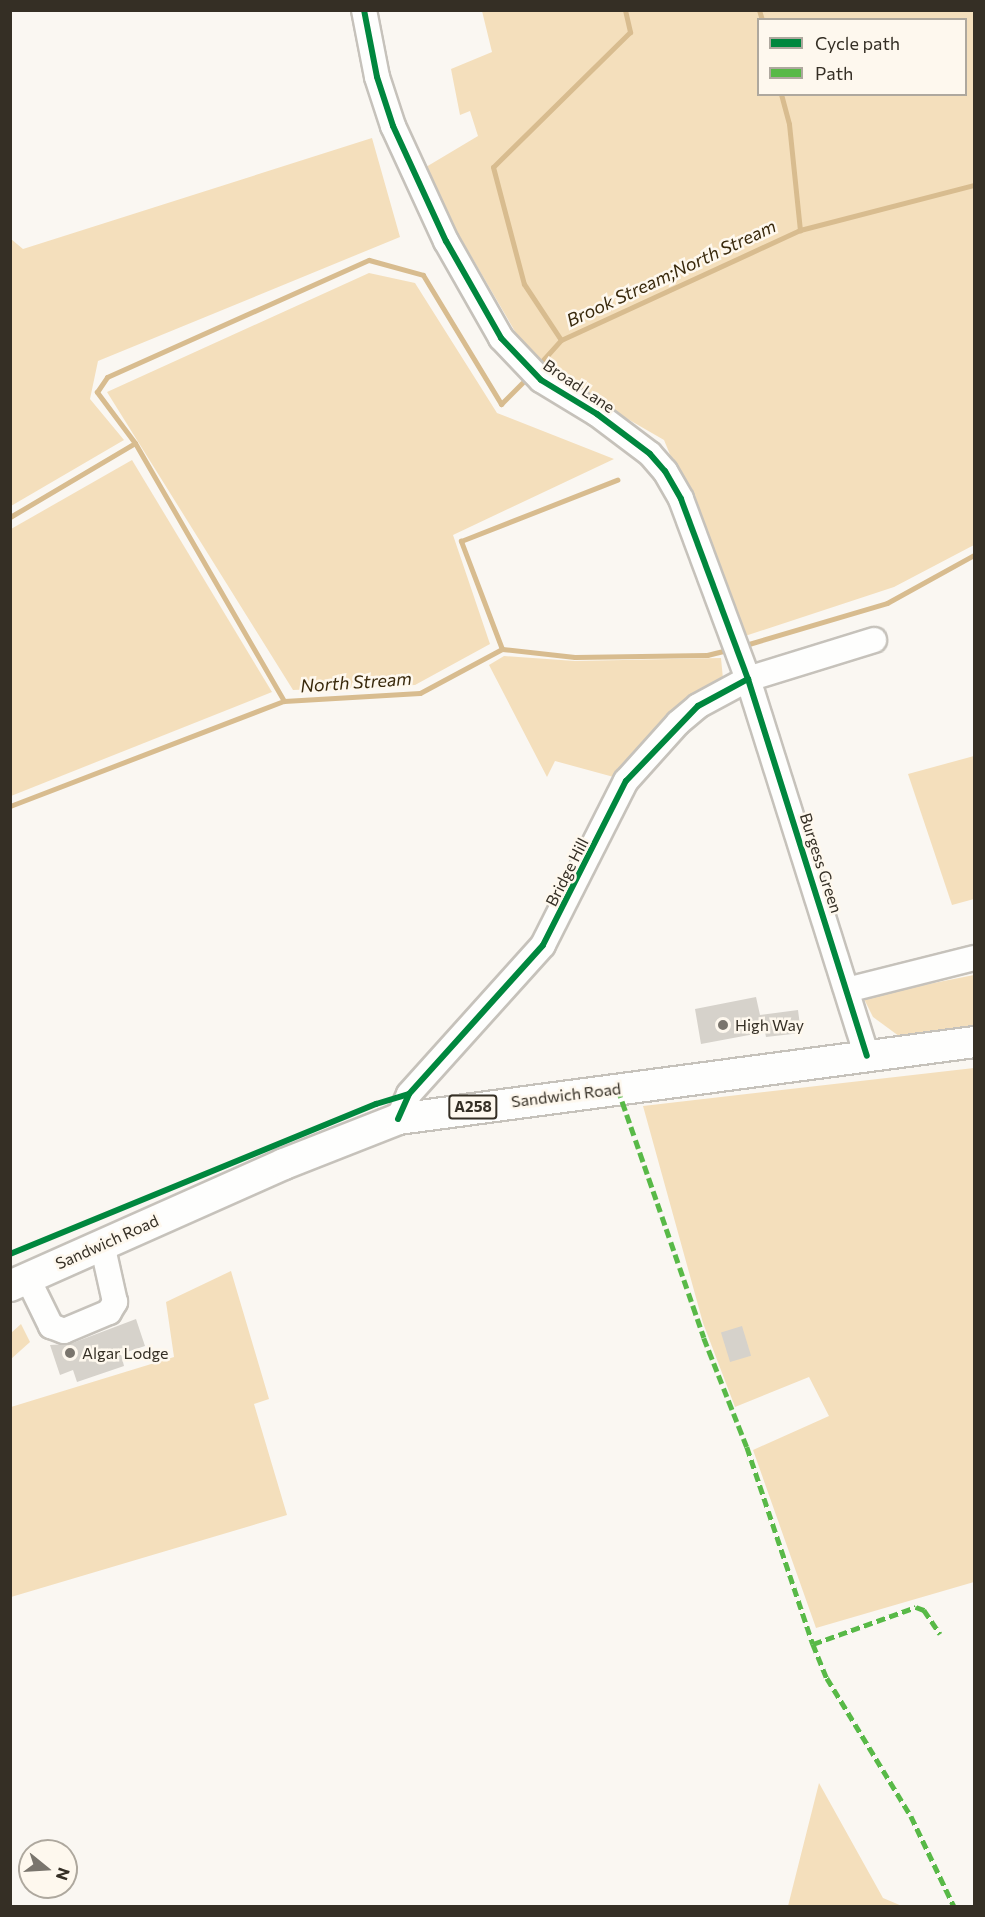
<!DOCTYPE html>
<style>
body{margin:0}
#map{position:relative;width:985px;height:1917px;overflow:hidden;background:#faf7f2;font-family:Commissioner,sans-serif}
div>[style]{position:absolute}
.green>*{inset:0;background:#f4dfbc}
.stream>*{height:5px;margin:-2.5px;padding:0 2.5px;transform-origin:2.5px;border-radius:2.5px;background:#d8bc8f}
.building>*{inset:0;background:#d6d2cb;transform-origin:0 0}
.roads{filter:drop-shadow(2px 0 #c6c2bb) drop-shadow(-2px 0 #c6c2bb) drop-shadow(0 2px #c6c2bb) drop-shadow(0 -2px #c6c2bb)}
.minor>*{height:24px;margin:-12px;padding:0 12px;transform-origin:12px;border-radius:12px;background:#fefefd}
.major>*{height:30px;margin:-15px;padding:0 15px;transform-origin:15px;border-radius:15px;background:#fefefd}
.quiet>*{height:4.5px;margin-top:-2.25px;transform-origin:0;background:repeating-linear-gradient(90deg,#58b947 0 9px,transparent 0 13.5px)}
.cycleway>*{height:6px;margin:-3px;padding:0 3px;transform-origin:3px;border-radius:3px;background:#00873e}
.dots>*{width:16px;height:16px;translate:-50% -50%;box-sizing:border-box;border:3px solid #fef8ee;border-radius:50%}
span{translate:-50% -50%;white-space:nowrap;text-align:center;line-height:1.15;-webkit-text-stroke:5px #fef8ee;paint-order:stroke}
.shield-label span{padding:2px 4px;background:#fef8ee;border:2px solid;border-radius:4px;-webkit-text-stroke-width:0}
.shield-label{font-size:15px;color:#352f25;font-weight:700}
.street-label{font-size:16px;color:#352f25}
.poi-label{font-size:16px;color:#352f25}
.left{translate:0 -50%;text-align:left}
.water-label{font-size:18px;color:#38280b;font-style:italic}
.frame{position:absolute;inset:0;border:12px solid #352f25;pointer-events:none}
.legend{position:absolute;left:757px;top:18px;width:210px;height:78px;box-sizing:border-box;background:#fef8ee;border:2px solid #aea89e;margin:0;padding:8px 10px;list-style:none;font-size:18px;color:#352f25}
.legend li{display:flex;align-items:center;gap:12px;height:30px}
.legend b{width:30px;border:2px solid #aea89e}
.north{position:absolute;left:18px;top:1839px;width:60px;height:60px;box-sizing:border-box;background:#fef8ee;border:2px solid #aea89e;border-radius:50%;rotate:108deg;font-size:16px;font-weight:700;line-height:24px;text-align:center;color:#352f25}
.north::after{content:'';display:block;margin:auto;width:21px;height:27px;background:#7a756d;clip-path:polygon(50% 0,100% 100%,50% 72%,0 100%)}
</style>
<div id="map">
<div class="green">
<i style="clip-path:polygon(evenodd,482px 11px,974px 11px,974px 545px,894px 587px,745px 636px,664px 440px,567px 384px,520px 340px,421px 170px,478px 136px,470px 111px,460px 115px,451px 69px,492px 52px,482px 11px,758px 20px,966px 20px,966px 94px,758px 94px,758px 20px)"></i>
<i style="clip-path:polygon(372px 138px,400px 237px,98px 361px,90px 399px,124px 440px,11px 506px,11px 239px,23px 249px)"></i>
<i style="clip-path:polygon(369px 273px,415px 283px,497px 413px,614px 459px,453px 535px,490px 644px,415px 685px,293px 690px,107px 392px)"></i>
<i style="clip-path:polygon(132px 460px,272px 692px,11px 796px,11px 529px)"></i>
<i style="clip-path:polygon(504px 656px,575px 661px,721px 658px,723px 679px,674px 710px,621px 779px,555px 761px,547px 777px,489px 665px)"></i>
<i style="clip-path:polygon(974px 756px,974px 899px,952px 905px,908px 774px)"></i>
<i style="clip-path:polygon(974px 975px,974px 1032px,903px 1039px,873px 1017px,863px 997px)"></i>
<i style="clip-path:polygon(974px 1068px,974px 1582px,816px 1628px,753px 1450px,829px 1416px,809px 1377px,735px 1407px,703px 1323px,643px 1106px)"></i>
<i style="clip-path:polygon(231px 1271px,269px 1399px,254px 1404px,287px 1515px,11px 1597px,11px 1407px,174px 1357px,166px 1302px)"></i>
<i style="clip-path:polygon(21px 1324px,30px 1342px,11px 1359px,11px 1333px)"></i>
<i style="clip-path:polygon(819px 1783px,883px 1898px,902px 1906px,788px 1906px)"></i>
</div>
<div class="stream">
<i style="left:625px;top:10px;width:23px;rotate:77deg"></i>
<i style="left:630px;top:32px;width:192px;rotate:135.4deg"></i>
<i style="left:493px;top:167px;width:121px;rotate:75.2deg"></i>
<i style="left:524px;top:284px;width:67px;rotate:56.5deg"></i>
<i style="left:561px;top:340px;width:263px;rotate:-24.7deg"></i>
<i style="left:800px;top:230px;width:180px;rotate:-14.5deg"></i>
<i style="left:759px;top:10px;width:10px;rotate:73deg"></i>
<i style="left:781px;top:94px;width:31px;rotate:75deg"></i>
<i style="left:789px;top:124px;width:107px;rotate:84.1deg"></i>
<i style="left:543px;top:360px;width:27px;rotate:-48deg"></i>
<i style="left:135px;top:443px;width:64px;rotate:-126.7deg"></i>
<i style="left:97px;top:392px;width:18px;rotate:-56deg"></i>
<i style="left:107px;top:377px;width:287px;rotate:-24.1deg"></i>
<i style="left:369px;top:260px;width:56px;rotate:15.5deg"></i>
<i style="left:423px;top:275px;width:151px;rotate:58.8deg"></i>
<i style="left:501px;top:404px;width:30px;rotate:-45deg"></i>
<i style="left:10px;top:517px;width:145px;rotate:-30.6deg"></i>
<i style="left:135px;top:443px;width:298px;rotate:60deg"></i>
<i style="left:742px;top:646px;width:151px;rotate:-16.5deg"></i>
<i style="left:887px;top:603px;width:99px;rotate:-28.9deg"></i>
<i style="left:502px;top:649px;width:73px;rotate:6.3deg"></i>
<i style="left:575px;top:657px;width:132px;rotate:-0.9deg"></i>
<i style="left:707px;top:655px;width:25px;rotate:-14deg"></i>
<i style="left:502px;top:649px;width:116px;rotate:-110.8deg"></i>
<i style="left:461px;top:541px;width:168px;rotate:-21.4deg"></i>
<i style="left:10px;top:806px;width:293px;rotate:-21deg"></i>
<i style="left:284px;top:701px;width:136px;rotate:-3.4deg"></i>
<i style="left:420px;top:693px;width:93px;rotate:-28.2deg"></i>
</div>
<div class="building">
<i style="clip-path:polygon(756px 997px,760px 1015px,798px 1010px,801px 1033px,766px 1037px,765px 1032px,701px 1044px,695px 1009px)"></i>
<i style="clip-path:polygon(136px 1319px,145px 1346px,121px 1354px,124px 1366px,77px 1382px,73px 1370px,60px 1375px,50px 1345px,70px 1344px)"></i>
<i style="left:742px;top:1326px;width:31px;height:22px;rotate:73deg"></i>
</div>
<div class="roads">
<div class="minor">
<i style="left:364px;top:10px;width:68px;rotate:79deg"></i>
<i style="left:377px;top:77px;width:52px;rotate:71.9deg"></i>
<i style="left:393px;top:126px;width:127px;rotate:65.3deg"></i>
<i style="left:446px;top:241px;width:112px;rotate:60.4deg"></i>
<i style="left:501px;top:338px;width:58px;rotate:46.4deg"></i>
<i style="left:541px;top:380px;width:66px;rotate:31.3deg"></i>
<i style="left:597px;top:414px;width:66px;rotate:37deg"></i>
<i style="left:650px;top:454px;width:23px;rotate:49deg"></i>
<i style="left:665px;top:471px;width:32px;rotate:60deg"></i>
<i style="left:681px;top:499px;width:192px;rotate:69.6deg"></i>
<i style="left:748px;top:679px;width:395px;rotate:72.5deg"></i>
<i style="left:847px;top:990px;width:131px;rotate:-14.1deg"></i>
<i style="left:398px;top:1119px;width:27px;rotate:-66deg"></i>
<i style="left:409px;top:1094px;width:200px;rotate:-48deg"></i>
<i style="left:543px;top:945px;width:184px;rotate:-63.2deg"></i>
<i style="left:626px;top:781px;width:78px;rotate:-48.1deg"></i>
<i style="left:678px;top:723px;width:26px;rotate:-40deg"></i>
<i style="left:698px;top:706px;width:57px;rotate:-28.4deg"></i>
<i style="left:748px;top:679px;width:132px;rotate:-17.2deg"></i>
<i style="left:27px;top:1277px;width:55px;rotate:63.9deg"></i>
<i style="left:51px;top:1326px;width:14px;rotate:21deg"></i>
<i style="left:64px;top:1331px;width:49px;rotate:-22.9deg"></i>
<i style="left:109px;top:1312px;width:12px;rotate:-59deg"></i>
<i style="left:115px;top:1302px;width:59px;rotate:-102.6deg"></i>
</div>
<div class="major">
<i style="left:10px;top:1286px;width:300px;rotate:-24deg"></i>
<i style="left:284px;top:1164px;width:123px;rotate:-21.5deg"></i>
<i style="left:398px;top:1119px;width:581px;rotate:-7.61deg"></i>
</div>
</div>
<div class="quiet">
<i style="left:618px;top:1089px;width:263px;rotate:70.9deg"></i>
<i style="left:704px;top:1338px;width:117px;rotate:68.5deg"></i>
<i style="left:747px;top:1447px;width:208px;rotate:71.5deg"></i>
<i style="left:813px;top:1644px;width:37px;rotate:68deg"></i>
<i style="left:827px;top:1678px;width:162px;rotate:58.7deg"></i>
<i style="left:911px;top:1816px;width:100px;rotate:64.5deg"></i>
<i style="left:813px;top:1644px;width:109px;rotate:-19.8deg"></i>
<i style="left:916px;top:1607px;width:9px;rotate:21deg"></i>
<i style="left:924px;top:1610px;width:29px;rotate:56deg"></i>
</div>
<div class="cycleway">
<i style="left:364px;top:10px;width:68px;rotate:79deg"></i>
<i style="left:377px;top:77px;width:52px;rotate:71.9deg"></i>
<i style="left:393px;top:126px;width:127px;rotate:65.3deg"></i>
<i style="left:446px;top:241px;width:112px;rotate:60.4deg"></i>
<i style="left:501px;top:338px;width:58px;rotate:46.4deg"></i>
<i style="left:541px;top:380px;width:66px;rotate:31.3deg"></i>
<i style="left:597px;top:414px;width:66px;rotate:37deg"></i>
<i style="left:650px;top:454px;width:23px;rotate:49deg"></i>
<i style="left:665px;top:471px;width:32px;rotate:60deg"></i>
<i style="left:681px;top:499px;width:192px;rotate:69.6deg"></i>
<i style="left:748px;top:679px;width:395px;rotate:72.5deg"></i>
<i style="left:398px;top:1119px;width:27px;rotate:-66deg"></i>
<i style="left:409px;top:1094px;width:200px;rotate:-48deg"></i>
<i style="left:543px;top:945px;width:184px;rotate:-63.2deg"></i>
<i style="left:626px;top:781px;width:104px;rotate:-46.2deg"></i>
<i style="left:698px;top:706px;width:57px;rotate:-28.4deg"></i>
<i style="left:10px;top:1254px;width:396px;rotate:-22.3deg"></i>
<i style="left:376px;top:1104px;width:34px;rotate:-17deg"></i>
</div>
<div class="dots">
<i style="left:723px;top:1025px;background:#7a756d"></i>
<i style="left:70px;top:1353px;background:#7a756d"></i>
</div>
<div class="shield-label">
<span style="left:473px;top:1107px">A258</span>
</div>
<div class="street-label">
<span style="left:579px;top:386px;rotate:34deg">Broad Lane</span>
<span style="left:821px;top:863px;rotate:72deg">Burgess Green</span>
<span style="left:567px;top:872px;rotate:-63deg">Bridge Hill</span>
<span style="left:566px;top:1095px;rotate:-7deg">Sandwich Road</span>
<span style="left:107px;top:1242px;rotate:-24deg">Sandwich Road</span>
</div>
<div class="poi-label">
<span class="left" style="left:735px;top:1025px">High Way</span>
<span class="left" style="left:82px;top:1353px">Algar Lodge</span>
</div>
<div class="water-label">
<span style="left:671px;top:273px;rotate:-25deg">Brook Stream;North Stream</span>
<span style="left:356px;top:682px;rotate:-4deg">North Stream</span>
</div>
<div class="frame"></div>
<ul class="legend">
<li><b style="height:8px;background:#00873e"></b>Cycle path</li>
<li><b style="height:8px;background:#58b947"></b>Path</li>
</ul>
<div class="north">N</div>
</div>
